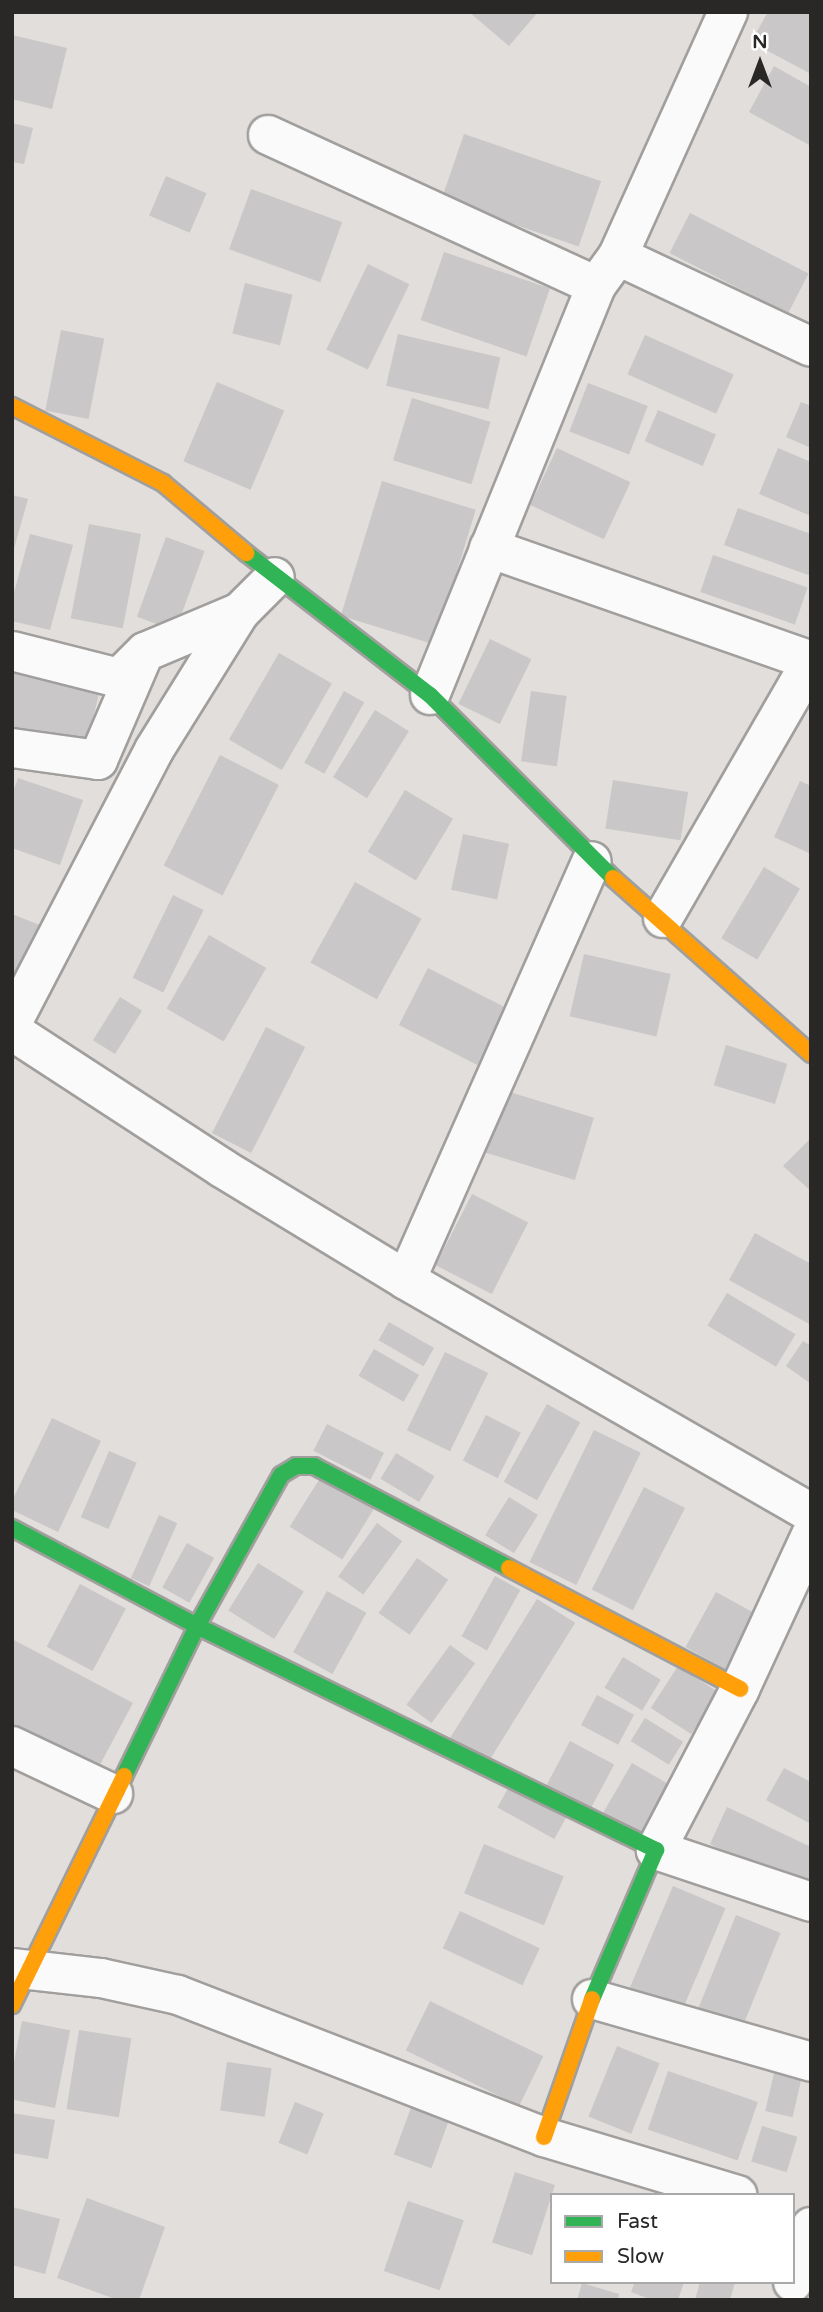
<!DOCTYPE html>
<style>
body{margin:0}
#map{position:relative;width:823px;height:2312px;overflow:hidden;background:#e1dedc;font-family:"Varela Round",sans-serif}
div>[style]{position:absolute}
.building>*{inset:0;background:#c9c7c7;transform-origin:0 0}
.roads{filter:drop-shadow(2px 0 #a19f9d) drop-shadow(-2px 0 #a19f9d) drop-shadow(0 2px #a19f9d) drop-shadow(0 -2px #a19f9d)}
.street>*{height:38px;margin:-19px;padding:0 19px;transform-origin:19px;border-radius:19px;background:#fafafa}
.fast>*{height:16px;margin:-8px;padding:0 8px;transform-origin:8px;border-radius:8px;background:#30b455}
.slow>*{height:16px;margin:-8px;padding:0 8px;transform-origin:8px;border-radius:8px;background:#ff9f0a}
span{translate:-50% -50%;white-space:nowrap;text-align:center;line-height:1.15;-webkit-text-stroke:6px #fff;paint-order:stroke}
.frame{position:absolute;inset:0;border:14px solid #2a2827;pointer-events:none}
.legend{position:absolute;left:550px;top:2193px;width:245px;height:91px;box-sizing:border-box;background:#fff;border:2px solid #aaa9a9;margin:0;padding:9px 12px;list-style:none;font-size:21px;color:#2a2827}
.legend li{display:flex;align-items:center;gap:14px;height:35px}
.legend b{width:35px;border:2px solid #aaa9a9}
.north{position:absolute;left:725px;top:28px;width:70px;height:70px;-webkit-text-stroke:5px #fff;paint-order:stroke;rotate:0deg;font-size:19px;font-weight:700;line-height:28px;text-align:center;color:#2a2827}
.north::after{content:'';display:block;margin:auto;width:24px;height:32px;background:#2a2827;clip-path:polygon(50% 0,100% 100%,50% 72%,0 100%)}
</style>
<div id="map">
<div class="building">
<i style="clip-path:polygon(469px 12px,538px 12px,509px 46px)"></i>
<i style="clip-path:polygon(768px 12px,811px 12px,811px 74px,751px 42px)"></i>
<i style="clip-path:polygon(12px 35px,67px 48px,52px 109px,12px 99px)"></i>
<i style="clip-path:polygon(774px 66px,811px 87px,811px 146px,749px 112px)"></i>
<i style="clip-path:polygon(12px 123px,33px 128px,24px 164px,12px 162px)"></i>
<i style="left:464px;top:134px;width:145px;height:69px;rotate:19deg"></i>
<i style="left:166px;top:176px;width:44px;height:43px;rotate:23deg"></i>
<i style="left:251px;top:189px;width:97px;height:64px;rotate:20deg"></i>
<i style="left:690px;top:213px;width:133px;height:45px;rotate:27deg"></i>
<i style="left:444px;top:252px;width:112px;height:72px;rotate:19deg"></i>
<i style="left:368px;top:264px;width:46px;height:95px;rotate:26deg"></i>
<i style="left:245px;top:283px;width:49px;height:52px;rotate:14deg"></i>
<i style="left:61px;top:330px;width:44px;height:82px;rotate:11deg"></i>
<i style="left:398px;top:334px;width:105px;height:53px;rotate:13deg"></i>
<i style="left:645px;top:335px;width:97px;height:43px;rotate:24deg"></i>
<i style="left:217px;top:382px;width:73px;height:86px;rotate:23deg"></i>
<i style="left:588px;top:383px;width:64px;height:52px;rotate:21deg"></i>
<i style="left:412px;top:398px;width:82px;height:65px;rotate:17deg"></i>
<i style="clip-path:polygon(801px 402px,811px 406px,811px 448px,786px 437px)"></i>
<i style="left:658px;top:410px;width:63px;height:34px;rotate:23deg"></i>
<i style="left:557px;top:448px;width:81px;height:63px;rotate:25deg"></i>
<i style="clip-path:polygon(778px 448px,811px 462px,811px 516px,759px 494px)"></i>
<i style="left:382px;top:481px;width:98px;height:141px;rotate:17deg"></i>
<i style="clip-path:polygon(12px 495px,28px 499px,13px 552px,12px 552px)"></i>
<i style="clip-path:polygon(738px 508px,811px 534px,811px 576px,724px 545px)"></i>
<i style="left:89px;top:524px;width:53px;height:96px;rotate:11deg"></i>
<i style="clip-path:polygon(30px 534px,73px 545px,50px 630px,12px 621px,12px 600px)"></i>
<i style="left:166px;top:537px;width:41px;height:85px;rotate:20deg"></i>
<i style="left:713px;top:555px;width:100px;height:39px;rotate:19deg"></i>
<i style="left:490px;top:639px;width:46px;height:72px;rotate:26deg"></i>
<i style="left:279px;top:653px;width:61px;height:100px;rotate:30deg"></i>
<i style="clip-path:polygon(12px 664px,101px 684px,87px 745px,12px 728px)"></i>
<i style="left:344px;top:691px;width:23px;height:82px;rotate:29deg"></i>
<i style="left:531px;top:691px;width:36px;height:71px;rotate:8deg"></i>
<i style="left:375px;top:710px;width:40px;height:79px;rotate:32deg"></i>
<i style="left:220px;top:755px;width:66px;height:124px;rotate:27deg"></i>
<i style="clip-path:polygon(18px 778px,83px 800px,60px 865px,12px 848px,12px 795px)"></i>
<i style="left:613px;top:780px;width:76px;height:49px;rotate:9deg"></i>
<i style="clip-path:polygon(800px 781px,811px 786px,811px 854px,774px 837px)"></i>
<i style="left:405px;top:790px;width:56px;height:72px;rotate:31deg"></i>
<i style="left:463px;top:834px;width:47px;height:57px;rotate:12deg"></i>
<i style="left:764px;top:867px;width:42px;height:83px;rotate:31deg"></i>
<i style="left:355px;top:882px;width:76px;height:92px;rotate:29deg"></i>
<i style="left:173px;top:895px;width:34px;height:92px;rotate:26deg"></i>
<i style="clip-path:polygon(12px 914px,42px 926px,12px 986px)"></i>
<i style="left:209px;top:935px;width:66px;height:85px;rotate:30deg"></i>
<i style="left:584px;top:954px;width:89px;height:64px;rotate:13deg"></i>
<i style="left:428px;top:968px;width:88px;height:64px;rotate:27deg"></i>
<i style="left:120px;top:997px;width:26px;height:51px;rotate:32deg"></i>
<i style="left:266px;top:1027px;width:44px;height:119px;rotate:27deg"></i>
<i style="left:726px;top:1045px;width:64px;height:42px;rotate:17deg"></i>
<i style="left:503px;top:1090px;width:95px;height:65px;rotate:17deg"></i>
<i style="clip-path:polygon(811px 1138px,811px 1191px,783px 1166px)"></i>
<i style="left:472px;top:1194px;width:63px;height:80px;rotate:27deg"></i>
<i style="clip-path:polygon(755px 1233px,811px 1264px,811px 1325px,729px 1280px)"></i>
<i style="left:727px;top:1293px;width:80px;height:38px;rotate:31deg"></i>
<i style="left:389px;top:1322px;width:52px;height:21px;rotate:30deg"></i>
<i style="clip-path:polygon(803px 1341px,811px 1346px,811px 1384px,786px 1366px)"></i>
<i style="left:374px;top:1349px;width:52px;height:31px;rotate:30deg"></i>
<i style="left:445px;top:1352px;width:48px;height:87px;rotate:26deg"></i>
<i style="left:547px;top:1404px;width:38px;height:89px;rotate:29deg"></i>
<i style="left:486px;top:1415px;width:39px;height:51px;rotate:27deg"></i>
<i style="clip-path:polygon(52px 1418px,101px 1441px,58px 1532px,12px 1510px,12px 1501px)"></i>
<i style="left:327px;top:1424px;width:64px;height:30px;rotate:27deg"></i>
<i style="left:594px;top:1430px;width:52px;height:147px;rotate:26deg"></i>
<i style="left:109px;top:1451px;width:30px;height:72px;rotate:23deg"></i>
<i style="left:396px;top:1453px;width:45px;height:30px;rotate:31deg"></i>
<i style="left:322px;top:1475px;width:62px;height:61px;rotate:32deg"></i>
<i style="left:644px;top:1487px;width:46px;height:115px;rotate:27deg"></i>
<i style="left:509px;top:1497px;width:34px;height:45px;rotate:32deg"></i>
<i style="left:159px;top:1515px;width:20px;height:69px;rotate:24deg"></i>
<i style="left:377px;top:1523px;width:31px;height:66px;rotate:36deg"></i>
<i style="left:187px;top:1543px;width:31px;height:51px;rotate:29deg"></i>
<i style="left:417px;top:1558px;width:38px;height:67px;rotate:35deg"></i>
<i style="left:258px;top:1563px;width:54px;height:56px;rotate:32deg"></i>
<i style="left:495px;top:1576px;width:29px;height:69px;rotate:29deg"></i>
<i style="left:80px;top:1584px;width:52px;height:71px;rotate:28deg"></i>
<i style="left:327px;top:1591px;width:45px;height:70px;rotate:29deg"></i>
<i style="left:716px;top:1592px;width:56px;height:63px;rotate:29deg"></i>
<i style="left:537px;top:1599px;width:45px;height:164px;rotate:32deg"></i>
<i style="clip-path:polygon(12px 1639px,133px 1703px,95px 1774px,12px 1731px)"></i>
<i style="left:450px;top:1645px;width:31px;height:74px;rotate:36deg"></i>
<i style="left:623px;top:1657px;width:44px;height:36px;rotate:31deg"></i>
<i style="left:678px;top:1666px;width:48px;height:50px;rotate:33deg"></i>
<i style="left:597px;top:1695px;width:42px;height:34px;rotate:28deg"></i>
<i style="left:645px;top:1718px;width:45px;height:27px;rotate:32deg"></i>
<i style="left:570px;top:1741px;width:50px;height:50px;rotate:28deg"></i>
<i style="left:632px;top:1763px;width:44px;height:59px;rotate:30deg"></i>
<i style="clip-path:polygon(784px 1768px,811px 1782px,811px 1824px,766px 1800px)"></i>
<i style="left:511px;top:1783px;width:65px;height:28px;rotate:29deg"></i>
<i style="clip-path:polygon(727px 1807px,811px 1847px,811px 1892px,710px 1844px)"></i>
<i style="left:484px;top:1844px;width:86px;height:53px;rotate:22deg"></i>
<i style="left:673px;top:1886px;width:57px;height:111px;rotate:23deg"></i>
<i style="left:460px;top:1911px;width:88px;height:41px;rotate:25deg"></i>
<i style="left:736px;top:1915px;width:48px;height:108px;rotate:22deg"></i>
<i style="left:430px;top:2001px;width:126px;height:55px;rotate:26deg"></i>
<i style="left:22px;top:2021px;width:49px;height:79px;rotate:11deg"></i>
<i style="left:79px;top:2030px;width:53px;height:80px;rotate:9deg"></i>
<i style="left:617px;top:2046px;width:46px;height:76px;rotate:22deg"></i>
<i style="left:227px;top:2062px;width:45px;height:49px;rotate:8deg"></i>
<i style="left:668px;top:2071px;width:95px;height:62px;rotate:19deg"></i>
<i style="left:774px;top:2073px;width:28px;height:39px;rotate:13deg"></i>
<i style="left:295px;top:2102px;width:31px;height:44px;rotate:22deg"></i>
<i style="left:413px;top:2102px;width:40px;height:56px;rotate:20deg"></i>
<i style="clip-path:polygon(12px 2113px,55px 2120px,48px 2159px,12px 2153px)"></i>
<i style="left:762px;top:2126px;width:37px;height:37px;rotate:17deg"></i>
<i style="left:515px;top:2172px;width:42px;height:74px;rotate:18deg"></i>
<i style="clip-path:polygon(87px 2198px,165px 2227px,139px 2300px,118px 2300px,57px 2278px)"></i>
<i style="left:408px;top:2201px;width:59px;height:74px;rotate:19deg"></i>
<i style="clip-path:polygon(12px 2207px,60px 2219px,45px 2274px,12px 2265px)"></i>
<i style="clip-path:polygon(635px 2282px,684px 2282px,678px 2300px,652px 2300px,631px 2292px)"></i>
<i style="clip-path:polygon(700px 2282px,735px 2282px,730px 2300px,695px 2300px)"></i>
<i style="clip-path:polygon(582px 2283px,619px 2294px,618px 2300px,577px 2300px)"></i>
</div>
<div class="roads">
<div class="street">
<i style="left:728px;top:12px;width:268px;rotate:114.3deg"></i>
<i style="left:618px;top:256px;width:213px;rotate:25.2deg"></i>
<i style="left:268px;top:135px;width:361px;rotate:24.7deg"></i>
<i style="left:489px;top:548px;width:341px;rotate:19.3deg"></i>
<i style="left:12px;top:651px;width:110px;rotate:14.2deg"></i>
<i style="left:119px;top:678px;width:37px;rotate:-45deg"></i>
<i style="left:145px;top:652px;width:103px;rotate:-22.8deg"></i>
<i style="left:430px;top:695px;width:441px;rotate:-67.9deg"></i>
<i style="left:596px;top:286px;width:37px;rotate:-54deg"></i>
<i style="left:12px;top:748px;width:87px;rotate:7.9deg"></i>
<i style="left:98px;top:760px;width:111px;rotate:-66.7deg"></i>
<i style="left:663px;top:918px;width:296px;rotate:-60deg"></i>
<i style="left:12px;top:1023px;width:308px;rotate:-62.5deg"></i>
<i style="left:154px;top:750px;width:163px;rotate:-58.1deg"></i>
<i style="left:240px;top:612px;width:49px;rotate:-45deg"></i>
<i style="left:12px;top:1031px;width:251px;rotate:33.1deg"></i>
<i style="left:222px;top:1168px;width:215px;rotate:31.3deg"></i>
<i style="left:406px;top:1280px;width:467px;rotate:29.9deg"></i>
<i style="left:406px;top:1280px;width:458px;rotate:-66.1deg"></i>
<i style="left:811px;top:1535px;width:170px;rotate:114.8deg"></i>
<i style="left:740px;top:1689px;width:182px;rotate:117.6deg"></i>
<i style="left:656px;top:1850px;width:163px;rotate:18.5deg"></i>
<i style="left:12px;top:1746px;width:112px;rotate:25.4deg"></i>
<i style="left:12px;top:1968px;width:90px;rotate:6.4deg"></i>
<i style="left:101px;top:1978px;width:79px;rotate:12.4deg"></i>
<i style="left:178px;top:1995px;width:393px;rotate:21.2deg"></i>
<i style="left:544px;top:2137px;width:202px;rotate:16.7deg"></i>
<i style="left:592px;top:1999px;width:228px;rotate:16deg"></i>
<i style="left:793px;top:2282px;width:58px;rotate:-71.9deg"></i>
</div>
<div class="fast">
<i style="left:246px;top:553px;width:232px;rotate:37.7deg"></i>
<i style="left:430px;top:695px;width:259px;rotate:45deg"></i>
<i style="left:12px;top:1528px;width:209px;rotate:27.9deg"></i>
<i style="left:197px;top:1626px;width:511px;rotate:26.01deg"></i>
<i style="left:656px;top:1850px;width:162px;rotate:113.2deg"></i>
<i style="left:124px;top:1776px;width:167px;rotate:-64deg"></i>
<i style="left:197px;top:1626px;width:173px;rotate:-60.9deg"></i>
<i style="left:281px;top:1475px;width:17px;rotate:-31deg"></i>
<i style="left:296px;top:1466px;width:18px"></i>
<i style="left:314px;top:1466px;width:220px;rotate:27.6deg"></i>
</div>
<div class="slow">
<i style="left:12px;top:406px;width:169px;rotate:27deg"></i>
<i style="left:163px;top:483px;width:109px;rotate:40.1deg"></i>
<i style="left:613px;top:878px;width:265px;rotate:41.6deg"></i>
<i style="left:509px;top:1568px;width:261px;rotate:27.6deg"></i>
<i style="left:12px;top:2005px;width:255px;rotate:-63.9deg"></i>
<i style="left:544px;top:2137px;width:146px;rotate:-70.8deg"></i>
</div>
</div>
<div class="frame"></div>
<ul class="legend">
<li><b style="height:9px;background:#30b455"></b>Fast</li>
<li><b style="height:9px;background:#ff9f0a"></b>Slow</li>
</ul>
<div class="north">N</div>
</div>
